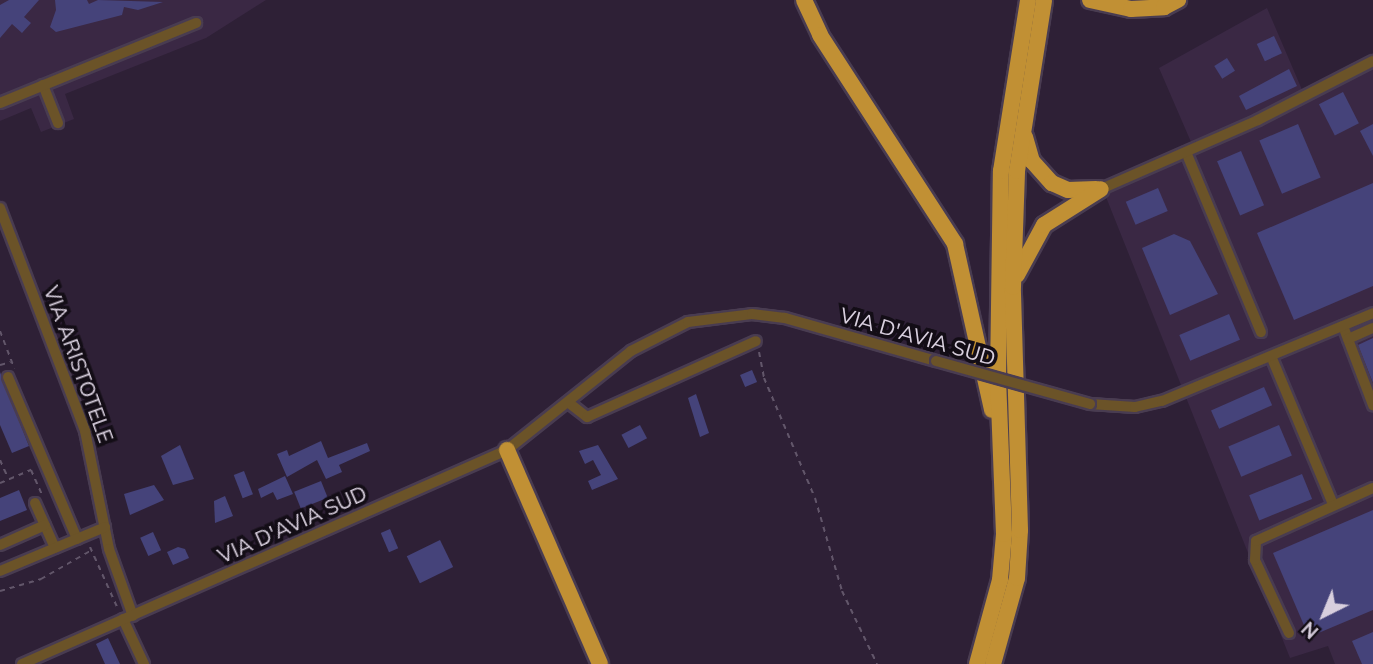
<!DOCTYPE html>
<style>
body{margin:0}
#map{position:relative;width:1373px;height:664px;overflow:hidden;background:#2e2036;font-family:Mulish,sans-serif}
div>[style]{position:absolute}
.built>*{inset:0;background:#3a2844}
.building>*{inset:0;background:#45437a;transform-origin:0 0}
.path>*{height:2px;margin-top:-1px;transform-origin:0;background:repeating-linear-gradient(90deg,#62566a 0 5px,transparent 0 10px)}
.roads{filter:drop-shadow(2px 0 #493c51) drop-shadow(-2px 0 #493c51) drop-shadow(0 2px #493c51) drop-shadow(0 -2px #493c51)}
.minor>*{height:10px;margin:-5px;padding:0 5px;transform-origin:5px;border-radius:5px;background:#6b5328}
.highway>*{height:16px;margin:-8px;padding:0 8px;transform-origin:8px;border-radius:8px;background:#c19034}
.bridges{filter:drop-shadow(2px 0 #493c51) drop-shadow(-2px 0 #493c51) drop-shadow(0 2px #493c51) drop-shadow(0 -2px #493c51)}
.minor-bridge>*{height:10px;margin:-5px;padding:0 5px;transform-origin:5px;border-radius:5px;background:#6b5328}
span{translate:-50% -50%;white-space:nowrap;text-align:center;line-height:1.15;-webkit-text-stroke:7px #130d16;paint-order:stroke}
.street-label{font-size:21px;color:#d8cfde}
.north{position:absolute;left:1289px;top:580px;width:70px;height:70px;-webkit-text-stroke:5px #130d16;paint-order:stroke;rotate:223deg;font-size:19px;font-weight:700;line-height:28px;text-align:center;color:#d8cfde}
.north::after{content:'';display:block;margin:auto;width:24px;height:32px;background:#d8cfde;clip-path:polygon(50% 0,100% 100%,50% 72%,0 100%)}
</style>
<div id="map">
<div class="built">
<i style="clip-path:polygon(0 0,266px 0,206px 38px,65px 94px,74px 119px,41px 132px,31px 108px,0 121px)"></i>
<i style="clip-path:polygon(1267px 8px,1303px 92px,1373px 55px,1373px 664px,1335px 664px,1328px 646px,1290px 658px,1100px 182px,1191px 142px,1159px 68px)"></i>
</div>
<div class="building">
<i style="clip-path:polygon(9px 0,39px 0,24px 17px,31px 23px,22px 33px,12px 24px,0 38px,0 5px)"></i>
<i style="clip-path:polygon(55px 0,87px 0,89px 4px,98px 0,163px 2px,138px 10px,124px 7px,122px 15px,56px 32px,50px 27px,56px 10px)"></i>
<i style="left:1274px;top:36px;width:19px;height:19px;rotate:65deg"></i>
<i style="left:1227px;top:58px;width:15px;height:15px;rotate:58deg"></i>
<i style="clip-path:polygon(1289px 69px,1297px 86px,1246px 110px,1239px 96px)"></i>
<i style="left:1343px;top:92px;width:35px;height:27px;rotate:63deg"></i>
<i style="left:1298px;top:124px;width:58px;height:42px;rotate:67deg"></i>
<i style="clip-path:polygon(1373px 124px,1373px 156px,1360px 131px)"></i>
<i style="left:1241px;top:151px;width:59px;height:26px;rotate:67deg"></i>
<i style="clip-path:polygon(1373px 183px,1373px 286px,1294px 320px,1257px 233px)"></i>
<i style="left:1158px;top:188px;width:25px;height:35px;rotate:67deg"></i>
<i style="clip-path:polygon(1174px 234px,1190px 241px,1218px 294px,1170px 315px,1142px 248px)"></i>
<i style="left:1229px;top:314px;width:28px;height:54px;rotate:67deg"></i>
<i style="clip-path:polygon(1373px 338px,1373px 383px,1358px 345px)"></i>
<i style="left:752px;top:370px;width:13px;height:13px;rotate:67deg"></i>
<i style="clip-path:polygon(0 372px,29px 446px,12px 453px,0 425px)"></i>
<i style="left:1264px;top:387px;width:20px;height:58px;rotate:66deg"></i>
<i style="clip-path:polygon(696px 394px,709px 433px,700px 437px,688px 398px)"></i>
<i style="left:640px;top:425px;width:15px;height:21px;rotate:62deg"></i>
<i style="left:1279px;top:425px;width:33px;height:55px;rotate:67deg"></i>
<i style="clip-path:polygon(321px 441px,328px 458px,367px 443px,370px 451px,339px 465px,342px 472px,326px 479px,317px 460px,287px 477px,277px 454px,287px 450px,289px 456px)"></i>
<i style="clip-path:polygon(180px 445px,194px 479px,173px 485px,161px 456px)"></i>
<i style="clip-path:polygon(598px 445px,618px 479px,592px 490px,588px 481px,601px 475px,593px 460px,585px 464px,579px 451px)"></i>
<i style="left:244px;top:471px;width:25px;height:11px;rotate:69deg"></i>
<i style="left:1302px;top:474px;width:27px;height:57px;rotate:68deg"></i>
<i style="clip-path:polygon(285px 476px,293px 494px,277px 500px,273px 492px,261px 498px,258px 489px)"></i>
<i style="left:321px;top:481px;width:18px;height:29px;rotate:68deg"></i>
<i style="clip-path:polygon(154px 485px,164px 500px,130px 515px,124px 494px)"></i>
<i style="clip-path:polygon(19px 490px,27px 510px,0 521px,0 498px)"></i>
<i style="clip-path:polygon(225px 496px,233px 516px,215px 523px,214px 501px)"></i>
<i style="clip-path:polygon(1373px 510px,1373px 610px,1309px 637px,1273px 553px)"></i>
<i style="left:390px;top:529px;width:21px;height:10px;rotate:67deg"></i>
<i style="left:153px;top:532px;width:20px;height:14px;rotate:66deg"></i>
<i style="left:440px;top:540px;width:30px;height:37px;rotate:64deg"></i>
<i style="clip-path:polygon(178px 547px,185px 549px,189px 558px,173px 565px,167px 552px)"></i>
<i style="clip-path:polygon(1373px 632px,1373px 664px,1362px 664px,1352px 641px)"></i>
<i style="clip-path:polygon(108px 638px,120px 664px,105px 664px,96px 644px)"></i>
</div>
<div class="path">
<i style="left:0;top:331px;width:40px;rotate:69deg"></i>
<i style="left:759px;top:352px;width:26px;rotate:79deg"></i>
<i style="left:764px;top:378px;width:130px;rotate:67deg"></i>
<i style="left:815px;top:498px;width:97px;rotate:73.8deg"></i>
<i style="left:842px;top:591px;width:81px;rotate:64.4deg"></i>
<i style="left:0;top:365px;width:11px;rotate:-15deg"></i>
<i style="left:0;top:460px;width:20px;rotate:66deg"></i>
<i style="left:31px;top:470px;width:27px;rotate:66deg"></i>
<i style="left:0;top:483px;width:34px;rotate:-23deg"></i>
<i style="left:90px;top:547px;width:68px;rotate:65.7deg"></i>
<i style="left:0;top:591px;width:43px;rotate:-16.3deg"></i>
<i style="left:41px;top:579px;width:56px;rotate:-29.7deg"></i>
</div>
<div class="roads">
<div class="minor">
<i style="left:43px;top:85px;width:41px;rotate:68.5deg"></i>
<i style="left:0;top:103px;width:212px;rotate:-22.2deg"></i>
<i style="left:1186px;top:152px;width:195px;rotate:67.4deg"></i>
<i style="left:1101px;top:189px;width:171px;rotate:-23.7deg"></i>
<i style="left:1258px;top:120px;width:129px;rotate:-27.2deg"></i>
<i style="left:0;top:208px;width:239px;rotate:69.1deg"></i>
<i style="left:85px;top:431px;width:120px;rotate:78.5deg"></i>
<i style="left:109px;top:549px;width:71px;rotate:70.3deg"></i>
<i style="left:1343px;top:326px;width:85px;rotate:69.2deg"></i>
<i style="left:1348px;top:339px;width:27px;rotate:-24deg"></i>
<i style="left:1271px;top:356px;width:160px;rotate:67.3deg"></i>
<i style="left:8px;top:377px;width:176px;rotate:66.9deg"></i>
<i style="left:569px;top:403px;width:23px;rotate:38deg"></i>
<i style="left:587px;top:417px;width:185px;rotate:-24.2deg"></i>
<i style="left:1090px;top:404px;width:45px;rotate:3.8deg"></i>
<i style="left:1135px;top:407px;width:28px;rotate:-13deg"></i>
<i style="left:1162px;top:401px;width:229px;rotate:-22.6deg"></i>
<i style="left:35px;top:503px;width:49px;rotate:66deg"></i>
<i style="left:0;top:545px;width:49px;rotate:-24deg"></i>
<i style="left:0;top:571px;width:114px;rotate:-22.7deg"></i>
<i style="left:123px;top:619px;width:50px;rotate:65deg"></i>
<i style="left:1289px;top:633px;width:81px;rotate:-115deg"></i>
<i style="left:1255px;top:560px;width:19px;rotate:-87deg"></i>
<i style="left:1256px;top:541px;width:128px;rotate:-24.4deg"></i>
<i style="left:22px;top:664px;width:530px;rotate:-23.81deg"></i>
<i style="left:507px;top:450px;width:159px;rotate:-38.6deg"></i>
<i style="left:631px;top:351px;width:64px;rotate:-27deg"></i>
<i style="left:688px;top:322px;width:64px;rotate:-7.1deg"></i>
<i style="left:752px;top:314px;width:33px;rotate:7deg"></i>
<i style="left:785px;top:318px;width:157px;rotate:15.9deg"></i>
</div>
<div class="highway">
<i style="left:804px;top:0;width:38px;rotate:65deg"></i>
<i style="left:820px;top:35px;width:249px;rotate:57.1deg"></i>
<i style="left:955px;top:244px;width:170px;rotate:77.4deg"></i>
<i style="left:1090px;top:0;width:42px;rotate:12.4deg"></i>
<i style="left:1131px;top:9px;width:33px;rotate:-3deg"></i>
<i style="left:1164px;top:7px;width:16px;rotate:-27deg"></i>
<i style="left:1025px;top:137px;width:25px;rotate:74deg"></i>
<i style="left:1032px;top:161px;width:30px;rotate:48deg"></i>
<i style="left:1052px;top:183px;width:17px;rotate:24deg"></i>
<i style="left:1068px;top:190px;width:28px;rotate:-2deg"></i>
<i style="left:1017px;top:275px;width:57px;rotate:-61.6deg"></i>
<i style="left:1044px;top:225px;width:67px;rotate:-32.3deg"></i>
<i style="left:507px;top:450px;width:233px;rotate:66.5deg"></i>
<i style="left:977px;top:664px;width:87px;rotate:-74.7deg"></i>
<i style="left:1000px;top:580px;width:46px;rotate:-85deg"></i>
<i style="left:1004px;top:534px;width:156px;rotate:-92.2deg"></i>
<i style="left:998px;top:378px;width:207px;rotate:-89.2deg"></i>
<i style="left:1001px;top:171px;width:173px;rotate:-81deg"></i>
<i style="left:993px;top:664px;width:89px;rotate:-74.4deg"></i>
<i style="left:1017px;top:578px;width:48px;rotate:-86.4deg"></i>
<i style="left:1020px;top:530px;width:243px;rotate:-91.7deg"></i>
<i style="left:1013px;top:287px;width:116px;rotate:-88deg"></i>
<i style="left:1017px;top:171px;width:173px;rotate:-81deg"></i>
</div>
</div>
<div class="bridges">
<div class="minor-bridge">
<i style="left:936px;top:361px;width:160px;rotate:15.6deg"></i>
</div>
</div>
<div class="street-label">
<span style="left:918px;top:336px;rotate:16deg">VIA D'AVIA SUD</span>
<span style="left:79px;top:364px;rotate:70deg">VIA ARISTOTELE</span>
<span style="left:292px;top:524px;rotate:-24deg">VIA D'AVIA SUD</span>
</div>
<div class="north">N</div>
</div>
